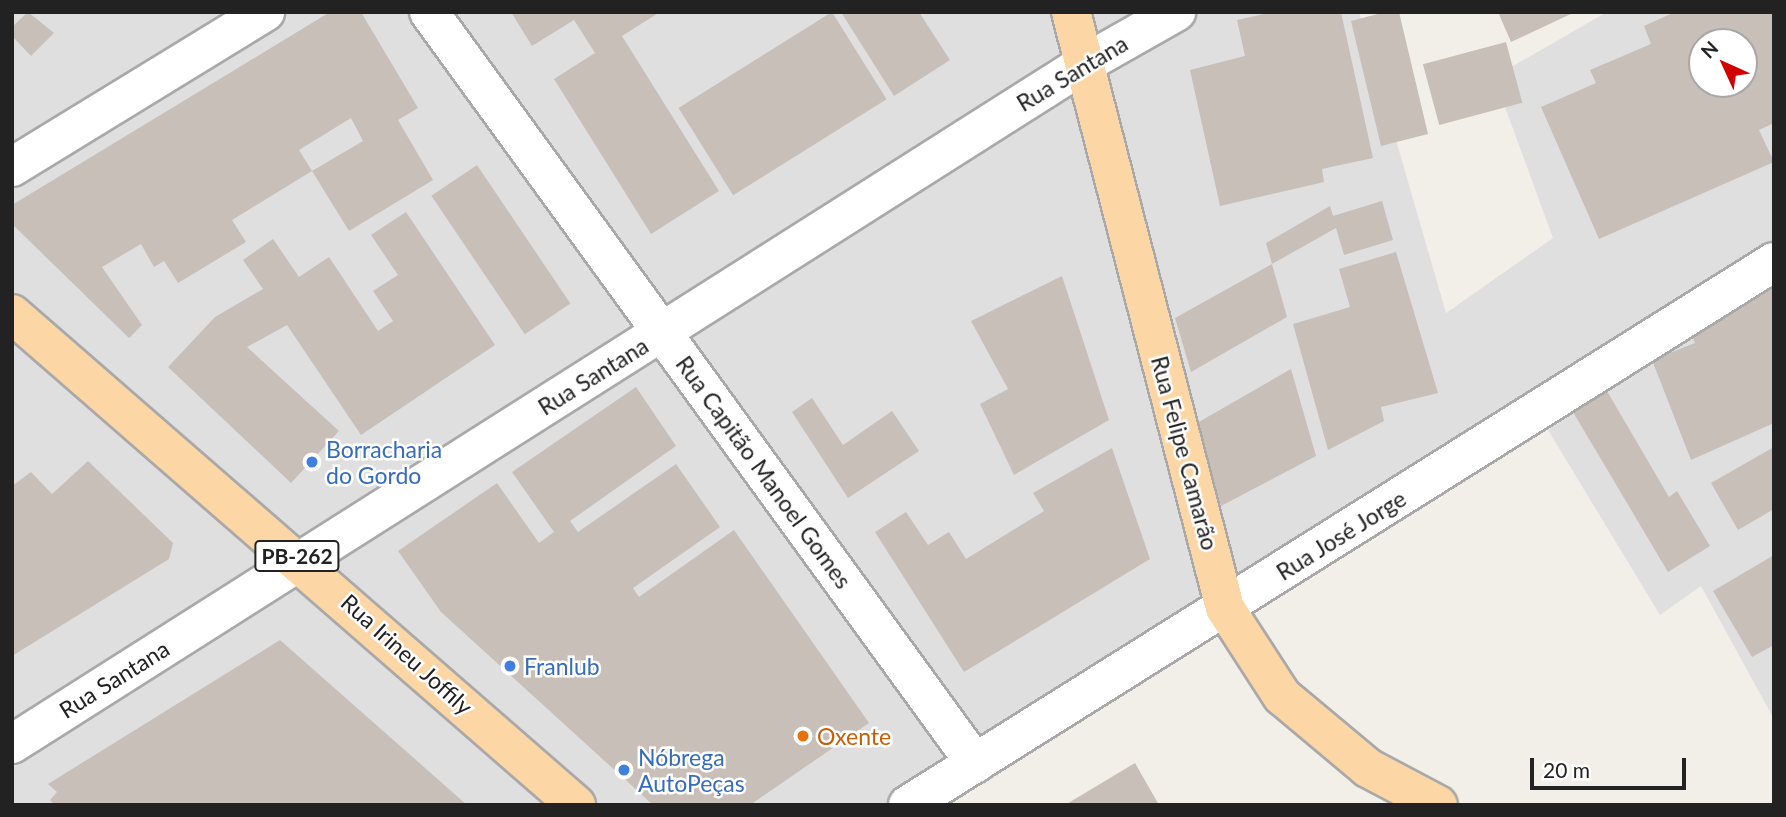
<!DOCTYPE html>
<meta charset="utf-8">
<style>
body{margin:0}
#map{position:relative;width:1786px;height:817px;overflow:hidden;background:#f2efe9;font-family:Lato,sans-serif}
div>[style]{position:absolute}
.residential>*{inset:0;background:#e0dfdf}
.building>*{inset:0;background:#c7bfb8;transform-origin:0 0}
.roads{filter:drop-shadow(2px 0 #a9a9a9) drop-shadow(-2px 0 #a9a9a9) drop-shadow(0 2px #a9a9a9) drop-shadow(0 -2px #a9a9a9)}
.minor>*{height:38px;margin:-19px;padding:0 19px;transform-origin:19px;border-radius:19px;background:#fff}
.primary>*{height:38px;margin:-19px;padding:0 19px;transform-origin:19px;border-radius:19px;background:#fcd6a4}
.dots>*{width:19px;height:19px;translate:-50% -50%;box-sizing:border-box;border:4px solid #fff;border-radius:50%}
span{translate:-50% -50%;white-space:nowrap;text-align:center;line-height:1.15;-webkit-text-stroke:5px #fff;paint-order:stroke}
.shield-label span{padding:2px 5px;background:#fff;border:2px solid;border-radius:5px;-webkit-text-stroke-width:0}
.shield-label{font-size:21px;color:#222;font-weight:700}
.street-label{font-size:23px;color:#222}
.shop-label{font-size:23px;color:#366cbe}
.left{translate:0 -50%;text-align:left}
.food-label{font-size:23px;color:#c56008}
.frame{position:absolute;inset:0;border:14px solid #222;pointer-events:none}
.north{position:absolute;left:1688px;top:28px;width:70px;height:70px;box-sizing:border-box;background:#fff;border:2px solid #a7a7a7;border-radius:50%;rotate:315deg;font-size:19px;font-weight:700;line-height:28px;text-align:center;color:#222}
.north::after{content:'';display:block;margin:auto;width:24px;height:32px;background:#d40000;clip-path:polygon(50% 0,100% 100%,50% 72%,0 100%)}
.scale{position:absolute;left:1530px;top:758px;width:156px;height:32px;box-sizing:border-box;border:4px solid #222;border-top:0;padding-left:9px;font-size:21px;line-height:24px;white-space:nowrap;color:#222;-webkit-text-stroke:5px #fff;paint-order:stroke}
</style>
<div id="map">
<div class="residential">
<i style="clip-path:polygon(12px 12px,1070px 12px,1225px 608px,908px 805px,12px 805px)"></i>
<i style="clip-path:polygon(evenodd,1088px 12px,1359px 12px,1446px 313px,1553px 238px,1494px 77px,1607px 12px,1774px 12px,1774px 242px,1238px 580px,1088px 12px,1702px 42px,1744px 42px,1744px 84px,1702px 84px,1702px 42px)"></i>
<i style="clip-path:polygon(1774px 282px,1774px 719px,1701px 586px,1660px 615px,1548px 430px)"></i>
</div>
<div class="building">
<i style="clip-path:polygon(28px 12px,54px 33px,31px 56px,12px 36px,12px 27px)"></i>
<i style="clip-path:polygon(evenodd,330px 12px,361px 12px,418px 108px,398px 120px,433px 180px,349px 231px,312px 171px,232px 220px,246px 242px,178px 283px,164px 261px,154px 267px,141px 244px,102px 267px,142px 325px,129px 338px,12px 224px,12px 205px,330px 12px,351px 118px,363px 141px,312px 171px,299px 150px,351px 118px)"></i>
<i style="clip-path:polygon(511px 12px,660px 12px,622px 36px,719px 191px,651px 234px,554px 79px,595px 53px,574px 20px,532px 46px)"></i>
<i style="left:832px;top:12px;width:103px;height:181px;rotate:58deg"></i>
<i style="clip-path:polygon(841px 12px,919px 12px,950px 60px,894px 96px)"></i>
<i style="clip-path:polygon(1273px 12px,1341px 12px,1373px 158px,1322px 169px,1324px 182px,1220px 206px,1190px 70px,1245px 56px,1237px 20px)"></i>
<i style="clip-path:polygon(1385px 12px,1399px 12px,1428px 134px,1381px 146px,1351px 21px)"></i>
<i style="clip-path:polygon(1498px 12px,1575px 12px,1511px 42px)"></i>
<i style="clip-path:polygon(evenodd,1675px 12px,1774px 12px,1774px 123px,1759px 130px,1774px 162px,1599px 239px,1541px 107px,1596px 83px,1590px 70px,1651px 44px,1644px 26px,1675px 12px,1702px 42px,1744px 42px,1744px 84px,1702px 84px,1702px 42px)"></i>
<i style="left:1506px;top:42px;width:63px;height:86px;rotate:75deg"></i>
<i style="left:477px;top:165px;width:167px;height:55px;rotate:56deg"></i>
<i style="clip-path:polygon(1382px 201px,1393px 240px,1344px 255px,1336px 228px,1272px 264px,1287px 317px,1191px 372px,1175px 318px,1272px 264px,1266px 243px,1330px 206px,1333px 216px)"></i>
<i style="clip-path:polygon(406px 212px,495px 345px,361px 435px,287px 325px,247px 347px,339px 431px,291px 483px,168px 367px,215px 317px,263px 289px,243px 260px,273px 239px,299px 277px,329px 257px,378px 331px,393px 321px,373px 291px,398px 275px,371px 235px)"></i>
<i style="clip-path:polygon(1396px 252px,1438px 393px,1381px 407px,1384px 421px,1328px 450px,1293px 324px,1350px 307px,1339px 269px)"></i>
<i style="clip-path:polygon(1062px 276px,1109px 420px,1014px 475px,980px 404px,1008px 389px,971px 321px)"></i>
<i style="clip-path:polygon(1774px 280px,1774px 423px,1691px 460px,1652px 360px,1695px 343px,1689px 329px,1734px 311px,1729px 298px)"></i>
<i style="clip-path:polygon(1291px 369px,1316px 456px,1221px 506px,1197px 423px)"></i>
<i style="clip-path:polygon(1604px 386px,1669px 497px,1677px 491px,1710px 546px,1668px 572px,1570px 407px)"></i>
<i style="clip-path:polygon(636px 387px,676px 446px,570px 521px,578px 532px,676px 464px,720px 527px,633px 588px,639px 597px,734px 530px,869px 723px,750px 805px,653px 805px,441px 612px,398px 551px,497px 483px,539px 543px,554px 532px,512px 472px)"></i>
<i style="clip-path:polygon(812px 398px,843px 445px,892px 411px,919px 451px,848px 498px,792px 412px)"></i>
<i style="clip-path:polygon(1774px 447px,1774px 509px,1738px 530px,1711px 483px)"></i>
<i style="clip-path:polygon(1112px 448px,1150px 559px,964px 672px,875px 532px,906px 512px,928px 545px,949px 532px,966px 559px,1044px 511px,1033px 493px)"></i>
<i style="clip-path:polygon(88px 461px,173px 543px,169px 559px,12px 656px,12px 486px,31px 472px,52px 494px)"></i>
<i style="clip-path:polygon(1774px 555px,1774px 645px,1752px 657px,1713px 591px)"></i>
<i style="clip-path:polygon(280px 640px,467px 805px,55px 805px,50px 800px,57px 792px,48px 784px)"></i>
<i style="clip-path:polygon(1135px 763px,1159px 805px,1065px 805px)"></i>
</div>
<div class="roads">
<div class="minor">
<i style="left:429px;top:12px;width:929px;rotate:53.98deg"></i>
<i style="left:12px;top:167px;width:297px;rotate:-31.5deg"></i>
<i style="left:12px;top:744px;width:1269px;rotate:-32.39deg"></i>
<i style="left:1084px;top:64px;width:106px;rotate:-29.5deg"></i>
<i style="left:908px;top:805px;width:1022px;rotate:-32.09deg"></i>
</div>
<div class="primary">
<i style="left:1071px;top:12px;width:616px;rotate:75.51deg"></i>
<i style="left:1225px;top:608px;width:105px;rotate:57.1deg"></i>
<i style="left:1282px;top:696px;width:112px;rotate:39.9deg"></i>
<i style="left:1368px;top:768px;width:79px;rotate:27.9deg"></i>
<i style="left:12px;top:314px;width:748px;rotate:41.04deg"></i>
</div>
</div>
<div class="dots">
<i style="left:312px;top:462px;background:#3f7fe0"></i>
<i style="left:510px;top:666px;background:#3f7fe0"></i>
<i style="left:803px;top:736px;background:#e8710a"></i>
<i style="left:624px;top:770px;background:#3f7fe0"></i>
</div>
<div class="shield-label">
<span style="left:297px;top:556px">PB-262</span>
</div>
<div class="street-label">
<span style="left:1072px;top:73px;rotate:-31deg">Rua Santana</span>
<span style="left:593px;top:376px;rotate:-32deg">Rua Santana</span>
<span style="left:1185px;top:453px;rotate:75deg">Rua Felipe Camarão</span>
<span style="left:764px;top:472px;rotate:54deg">Rua Capitão Manoel Gomes</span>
<span style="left:1341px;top:535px;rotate:-32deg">Rua José Jorge</span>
<span style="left:407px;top:654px;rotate:42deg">Rua Irineu Joffily</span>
<span style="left:114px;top:679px;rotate:-32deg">Rua Santana</span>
</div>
<div class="shop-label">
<span class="left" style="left:326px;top:462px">Borracharia<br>do Gordo</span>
<span class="left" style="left:524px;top:666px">Franlub</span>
<span class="left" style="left:638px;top:770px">Nóbrega<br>AutoPeças</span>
</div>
<div class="food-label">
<span class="left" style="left:817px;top:736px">Oxente</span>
</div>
<div class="frame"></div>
<div class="north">N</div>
<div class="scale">20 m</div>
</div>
